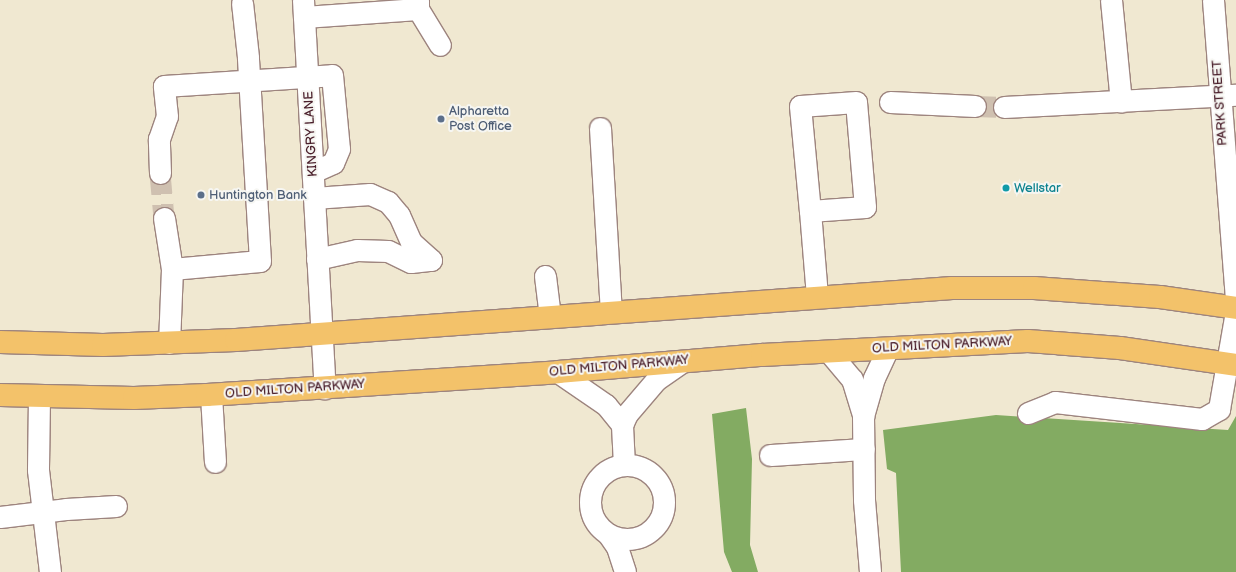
<!DOCTYPE html>
<style>
body{margin:0}
#map{position:relative;width:1236px;height:572px;overflow:hidden;background:#f0e8d1;font-family:"Balsamiq Sans",sans-serif}
div>[style]{position:absolute}
.forest>*{inset:0;background:#83ab62}
.minor-tunnel>*{height:21px;margin-top:-10.5px;transform-origin:0;background:repeating-linear-gradient(90deg,#cfc0b0 0 21px,transparent 0 31px)}
.roads{filter:drop-shadow(1px 0 #9d847e) drop-shadow(-1px 0 #9d847e) drop-shadow(0 1px #9d847e) drop-shadow(0 -1px #9d847e)}
.minor>*{height:21px;margin:-10.5px;padding:0 10.5px;transform-origin:10.5px;border-radius:10.5px;background:#fff}
.minor>.ring{margin:-10.5px;padding:0;box-sizing:content-box;background:none;border:21px solid #fff;border-radius:50%}
.highway>*{height:22px;margin:-11px;padding:0 11px;transform-origin:11px;border-radius:11px;background:#f3c26a}
.dots>*{width:11px;height:11px;translate:-50% -50%;box-sizing:border-box;border:2px solid #f6f6f2;border-radius:50%}
span{translate:-50% -50%;white-space:nowrap;text-align:center;line-height:1.15;-webkit-text-stroke:4px #f6f6f2;paint-order:stroke}
.street-label{font-size:13px;color:#4a1f2b}
.service-label{font-size:13px;color:#4e5e75}
.left{translate:0 -50%;text-align:left}
.culture-label{font-size:13px;color:#0d838f}
</style>
<div id="map">
<div class="forest">
<i style="clip-path:polygon(746px 408px,752px 459px,750px 545px,758px 572px,732px 572px,724px 552px,712px 414px)"></i>
<i style="clip-path:polygon(996px 415px,1228px 430px,1236px 416px,1236px 572px,901px 572px,896px 473px,887px 469px,883px 430px)"></i>
</div>
<div class="minor-tunnel">
<i style="left:975px;top:106px;width:29px;rotate:2deg"></i>
<i style="left:160px;top:173px;width:45px;rotate:84.9deg"></i>
</div>
<div class="roads">
<div class="minor">
<i style="left:303px;top:0;width:389px;rotate:86.8deg"></i>
<i style="left:418px;top:0;width:9px;rotate:90deg"></i>
<i style="left:418px;top:9px;width:42px;rotate:58.6deg"></i>
<i style="left:1111px;top:0;width:102px;rotate:84.4deg"></i>
<i style="left:1213px;top:0;width:302px;rotate:85.6deg"></i>
<i style="left:304px;top:17px;width:114px;rotate:-4deg"></i>
<i style="left:890px;top:102px;width:85px;rotate:2.7deg"></i>
<i style="left:1004px;top:107px;width:232px;rotate:-3deg"></i>
<i style="left:600px;top:128px;width:184px;rotate:86.6deg"></i>
<i style="left:160px;top:173px;width:34px;rotate:-92deg"></i>
<i style="left:159px;top:139px;width:24px;rotate:-71deg"></i>
<i style="left:167px;top:116px;width:30px;rotate:-96deg"></i>
<i style="left:164px;top:86px;width:168px;rotate:-3.7deg"></i>
<i style="left:332px;top:75px;width:74px;rotate:84.6deg"></i>
<i style="left:339px;top:149px;width:15px;rotate:113deg"></i>
<i style="left:333px;top:163px;width:22px;rotate:156deg"></i>
<i style="left:314px;top:198px;width:56px;rotate:-4.1deg"></i>
<i style="left:370px;top:194px;width:20px;rotate:24deg"></i>
<i style="left:388px;top:202px;width:17px;rotate:50deg"></i>
<i style="left:399px;top:215px;width:30px;rotate:66deg"></i>
<i style="left:411px;top:242px;width:27px;rotate:42deg"></i>
<i style="left:810px;top:211px;width:55px;rotate:-4.2deg"></i>
<i style="left:865px;top:207px;width:105px;rotate:-94.9deg"></i>
<i style="left:856px;top:102px;width:56px;rotate:175.9deg"></i>
<i style="left:800px;top:106px;width:105px;rotate:84.6deg"></i>
<i style="left:810px;top:211px;width:86px;rotate:85.3deg"></i>
<i style="left:164px;top:218px;width:52px;rotate:81.1deg"></i>
<i style="left:172px;top:269px;width:74px;rotate:92.3deg"></i>
<i style="left:317px;top:259px;width:41px;rotate:-12.7deg"></i>
<i style="left:357px;top:250px;width:31px;rotate:2deg"></i>
<i style="left:388px;top:251px;width:25px;rotate:26deg"></i>
<i style="left:411px;top:262px;width:20px;rotate:-6deg"></i>
<i style="left:172px;top:269px;width:88px;rotate:-5.2deg"></i>
<i style="left:260px;top:261px;width:204px;rotate:-93.4deg"></i>
<i style="left:248px;top:57px;width:54px;rotate:-96.3deg"></i>
<i style="left:545px;top:276px;width:41px;rotate:83deg"></i>
<i style="left:829px;top:352px;width:35px;rotate:50deg"></i>
<i style="left:852px;top:379px;width:39px;rotate:73deg"></i>
<i style="left:863px;top:416px;width:84px;rotate:89.3deg"></i>
<i style="left:864px;top:500px;width:72px;rotate:85.2deg"></i>
<i style="left:558px;top:372px;width:58px;rotate:34.5deg"></i>
<i style="left:606px;top:405px;width:26px;rotate:51deg"></i>
<i style="left:211px;top:395px;width:67px;rotate:86.6deg"></i>
<i style="left:39px;top:397px;width:73px;rotate:90.8deg"></i>
<i style="left:38px;top:470px;width:103px;rotate:83.3deg"></i>
<i style="left:1028px;top:413px;width:29px;rotate:-22deg"></i>
<i style="left:1055px;top:402px;width:148px;rotate:6.6deg"></i>
<i style="left:1202px;top:419px;width:20px;rotate:-30deg"></i>
<i style="left:1219px;top:409px;width:98px;rotate:-80.1deg"></i>
<i style="left:863px;top:416px;width:40px;rotate:-74deg"></i>
<i style="left:874px;top:378px;width:33px;rotate:-65deg"></i>
<i style="left:770px;top:455px;width:94px;rotate:-3.7deg"></i>
<i style="left:624px;top:465px;width:40px;rotate:-92.9deg"></i>
<i style="left:622px;top:425px;width:12px;rotate:-66deg"></i>
<i style="left:627px;top:414px;width:45px;rotate:-49.5deg"></i>
<i style="left:656px;top:380px;width:33px;rotate:-35deg"></i>
<i class="ring" style="left:590px;top:465px;width:53px;height:53px"></i>
<i style="left:0;top:517px;width:66px;rotate:-6.9deg"></i>
<i style="left:66px;top:509px;width:50px;rotate:-3.4deg"></i>
<i style="left:608px;top:534px;width:16px;rotate:55deg"></i>
<i style="left:617px;top:547px;width:26px;rotate:72deg"></i>
</div>
<div class="highway">
<i style="left:0;top:342px;width:103px;rotate:1.7deg"></i>
<i style="left:103px;top:345px;width:133px;rotate:-2.2deg"></i>
<i style="left:236px;top:340px;width:718px;rotate:-4.15deg"></i>
<i style="left:952px;top:288px;width:82px"></i>
<i style="left:1034px;top:288px;width:126px;rotate:4.1deg"></i>
<i style="left:1160px;top:297px;width:77px;rotate:8.2deg"></i>
<i style="left:0;top:395px;width:134px;rotate:1.3deg"></i>
<i style="left:134px;top:398px;width:73px;rotate:-2.4deg"></i>
<i style="left:207px;top:395px;width:352px;rotate:-3.7deg"></i>
<i style="left:558px;top:372px;width:205px;rotate:-4.8deg"></i>
<i style="left:762px;top:355px;width:266px;rotate:-3deg"></i>
<i style="left:1028px;top:341px;width:92px;rotate:4.4deg"></i>
<i style="left:1120px;top:348px;width:117px;rotate:8.3deg"></i>
</div>
</div>
<div class="dots">
<i style="left:441px;top:119px;background:#5c6f8a"></i>
<i style="left:1006px;top:188px;background:#0f9aa8"></i>
<i style="left:201px;top:195px;background:#5c6f8a"></i>
</div>
<div class="street-label">
<span style="left:1220px;top:103px;rotate:-94deg">PARK STREET</span>
<span style="left:311px;top:134px;rotate:-93deg">KINGRY LANE</span>
<span style="left:942px;top:345px;rotate:-3deg">OLD MILTON PARKWAY</span>
<span style="left:619px;top:366px;rotate:-5deg">OLD MILTON PARKWAY</span>
<span style="left:295px;top:389px;rotate:-4deg">OLD MILTON PARKWAY</span>
</div>
<div class="service-label">
<span class="left" style="left:449px;top:119px">Alpharetta<br>Post Office</span>
<span class="left" style="left:209px;top:195px">Huntington Bank</span>
</div>
<div class="culture-label">
<span class="left" style="left:1014px;top:188px">Wellstar</span>
</div>
</div>
